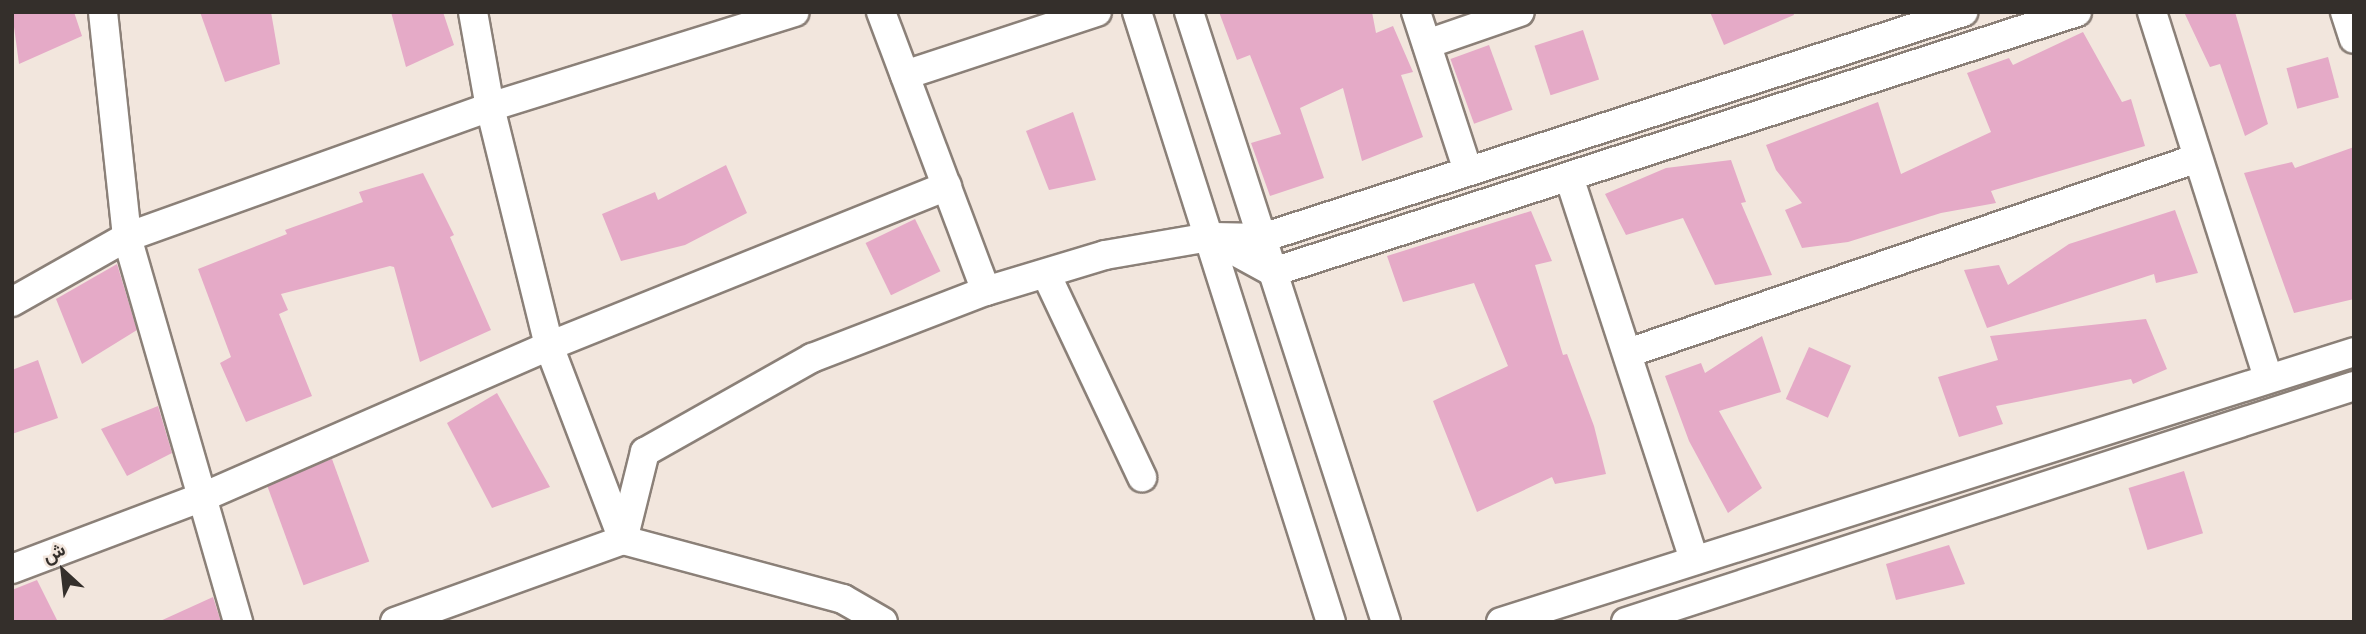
<!DOCTYPE html>
<meta charset="utf-8">
<style>
body{margin:0}
#map{position:relative;width:2366px;height:634px;overflow:hidden;background:#f2e6dd;font-family:Lora,Vazirmatn,serif}
div>[style]{position:absolute}
.building>*{inset:0;background:#e5aac7;transform-origin:0 0}
.roads{filter:drop-shadow(2px 0 #8b8078) drop-shadow(-2px 0 #8b8078) drop-shadow(0 2px #8b8078) drop-shadow(0 -2px #8b8078)}
.minor>*{height:28px;margin:-14px;padding:0 14px;transform-origin:14px;border-radius:14px;background:#fff}
span{translate:-50% -50%;white-space:nowrap;text-align:center;line-height:1.15;-webkit-text-stroke:5px #f2e6dd;paint-order:stroke}
.frame{position:absolute;inset:0;border:14px solid #342f2b;pointer-events:none}
.north{position:absolute;left:28px;top:536px;width:70px;height:70px;-webkit-text-stroke:5px #f2e6dd;paint-order:stroke;rotate:333deg;font-size:19px;font-weight:700;line-height:28px;text-align:center;color:#342f2b}
.north::after{content:'';display:block;margin:auto;width:24px;height:32px;background:#342f2b;clip-path:polygon(50% 0,100% 100%,50% 72%,0 100%)}
</style>
<div id="map">
<div class="building">
<i style="clip-path:polygon(12px 12px,74px 12px,82px 36px,19px 64px)"></i>
<i style="clip-path:polygon(200px 12px,271px 12px,280px 64px,225px 82px)"></i>
<i style="clip-path:polygon(391px 12px,443px 12px,454px 45px,406px 67px)"></i>
<i style="clip-path:polygon(1219px 12px,1372px 12px,1376px 33px,1393px 26px,1413px 72px,1401px 75px,1423px 137px,1362px 161px,1343px 88px,1300px 108px,1324px 178px,1270px 196px,1251px 143px,1281px 134px,1250px 55px,1237px 60px)"></i>
<i style="clip-path:polygon(1710px 12px,1793px 12px,1794px 15px,1724px 45px)"></i>
<i style="clip-path:polygon(2184px 12px,2235px 12px,2268px 124px,2245px 136px,2220px 64px,2210px 67px)"></i>
<i style="left:1583px;top:30px;width:52px;height:51px;rotate:72deg"></i>
<i style="clip-path:polygon(2083px 32px,2122px 102px,2131px 99px,2145px 146px,1991px 191px,1996px 203px,1941px 213px,1848px 242px,1802px 248px,1785px 210px,1802px 203px,1776px 170px,1766px 145px,1878px 102px,1901px 174px,1991px 132px,1967px 73px,2009px 58px,2013px 65px)"></i>
<i style="left:1489px;top:45px;width:69px;height:41px;rotate:70deg"></i>
<i style="left:2328px;top:57px;width:42px;height:43px;rotate:75deg"></i>
<i style="clip-path:polygon(1073px 112px,1096px 180px,1049px 190px,1026px 131px)"></i>
<i style="clip-path:polygon(2354px 147px,2354px 299px,2294px 313px,2244px 173px,2292px 162px,2295px 168px)"></i>
<i style="clip-path:polygon(1731px 160px,1746px 202px,1741px 203px,1772px 275px,1715px 285px,1683px 218px,1626px 235px,1605px 194px,1666px 168px)"></i>
<i style="clip-path:polygon(726px 165px,747px 213px,685px 245px,621px 261px,602px 214px,655px 192px,658px 200px)"></i>
<i style="clip-path:polygon(423px 173px,454px 235px,450px 237px,491px 330px,420px 362px,394px 267px,390px 266px,281px 294px,288px 310px,279px 314px,312px 396px,246px 422px,220px 363px,231px 357px,198px 269px,287px 234px,285px 230px,363px 202px,359px 192px)"></i>
<i style="clip-path:polygon(2175px 210px,2198px 273px,2156px 283px,2154px 274px,1987px 328px,1964px 270px,1999px 265px,2008px 285px,2069px 244px)"></i>
<i style="clip-path:polygon(1531px 211px,1552px 261px,1535px 265px,1563px 355px,1567px 354px,1594px 426px,1606px 474px,1555px 484px,1552px 477px,1477px 512px,1433px 401px,1508px 366px,1474px 283px,1403px 302px,1387px 256px)"></i>
<i style="left:915px;top:219px;width:58px;height:55px;rotate:64deg"></i>
<i style="clip-path:polygon(117px 264px,137px 330px,82px 364px,56px 299px)"></i>
<i style="clip-path:polygon(2146px 319px,2167px 369px,2133px 384px,2131px 379px,1996px 406px,2003px 424px,1959px 437px,1938px 377px,1998px 360px,1990px 336px)"></i>
<i style="clip-path:polygon(1762px 336px,1781px 392px,1719px 411px,1762px 488px,1728px 513px,1689px 441px,1665px 376px,1701px 363px,1705px 373px)"></i>
<i style="left:1809px;top:347px;width:46px;height:57px;rotate:24deg"></i>
<i style="clip-path:polygon(38px 360px,58px 418px,12px 434px,12px 370px)"></i>
<i style="clip-path:polygon(497px 393px,550px 487px,492px 508px,447px 423px)"></i>
<i style="clip-path:polygon(158px 406px,172px 453px,127px 476px,101px 429px)"></i>
<i style="left:332px;top:459px;width:109px;height:70px;rotate:70deg"></i>
<i style="left:2184px;top:471px;width:65px;height:58px;rotate:73deg"></i>
<i style="clip-path:polygon(1949px 545px,1965px 584px,1896px 600px,1886px 564px)"></i>
<i style="clip-path:polygon(37px 580px,58px 622px,12px 622px,12px 590px)"></i>
<i style="clip-path:polygon(213px 597px,221px 622px,158px 622px)"></i>
</div>
<div class="roads">
<div class="minor">
<i style="left:103px;top:12px;width:226px;rotate:83.9deg"></i>
<i style="left:127px;top:237px;width:401px;rotate:73.9deg"></i>
<i style="left:473px;top:12px;width:97px;rotate:79.9deg"></i>
<i style="left:490px;top:107px;width:246px;rotate:76.1deg"></i>
<i style="left:549px;top:346px;width:208px;rotate:69.1deg"></i>
<i style="left:881px;top:12px;width:298px;rotate:69.4deg"></i>
<i style="left:1137px;top:12px;width:640px;rotate:72.36deg"></i>
<i style="left:1189px;top:12px;width:641px;rotate:72.1deg"></i>
<i style="left:1416px;top:12px;width:167px;rotate:71.9deg"></i>
<i style="left:2152px;top:12px;width:384px;rotate:72.4deg"></i>
<i style="left:2345px;top:12px;width:28px;rotate:72deg"></i>
<i style="left:1427px;top:44px;width:98px;rotate:-19deg"></i>
<i style="left:905px;top:75px;width:202px;rotate:-18.2deg"></i>
<i style="left:1569px;top:177px;width:403px;rotate:71.9deg"></i>
<i style="left:1214px;top:237px;width:48px;rotate:1.2deg"></i>
<i style="left:1262px;top:238px;width:737px;rotate:-17.87deg"></i>
<i style="left:1046px;top:274px;width:225px;rotate:64.7deg"></i>
<i style="left:12px;top:302px;width:132px;rotate:-29.5deg"></i>
<i style="left:127px;top:237px;width:386px;rotate:-19.7deg"></i>
<i style="left:490px;top:107px;width:319px;rotate:-17.3deg"></i>
<i style="left:1628px;top:353px;width:602px;rotate:-18.89deg"></i>
<i style="left:623px;top:540px;width:91px;rotate:-76deg"></i>
<i style="left:645px;top:452px;width:192px;rotate:-29.4deg"></i>
<i style="left:812px;top:358px;width:186px;rotate:-21.1deg"></i>
<i style="left:986px;top:291px;width:124px;rotate:-16.8deg"></i>
<i style="left:1105px;top:255px;width:106px;rotate:-9.8deg"></i>
<i style="left:1209px;top:237px;width:73px;rotate:28.7deg"></i>
<i style="left:1273px;top:272px;width:845px;rotate:-17.92deg"></i>
<i style="left:12px;top:569px;width:204px;rotate:-20.7deg"></i>
<i style="left:203px;top:497px;width:378px;rotate:-23.6deg"></i>
<i style="left:549px;top:346px;width:429px;rotate:-21.9deg"></i>
<i style="left:395px;top:622px;width:242px;rotate:-19.8deg"></i>
<i style="left:623px;top:540px;width:228px;rotate:15deg"></i>
<i style="left:843px;top:599px;width:46px;rotate:29.9deg"></i>
<i style="left:1501px;top:622px;width:895px;rotate:-17.56deg"></i>
<i style="left:1626px;top:622px;width:765px;rotate:-17.96deg"></i>
</div>
</div>
<div class="frame"></div>
<div class="north">ش</div>
</div>
